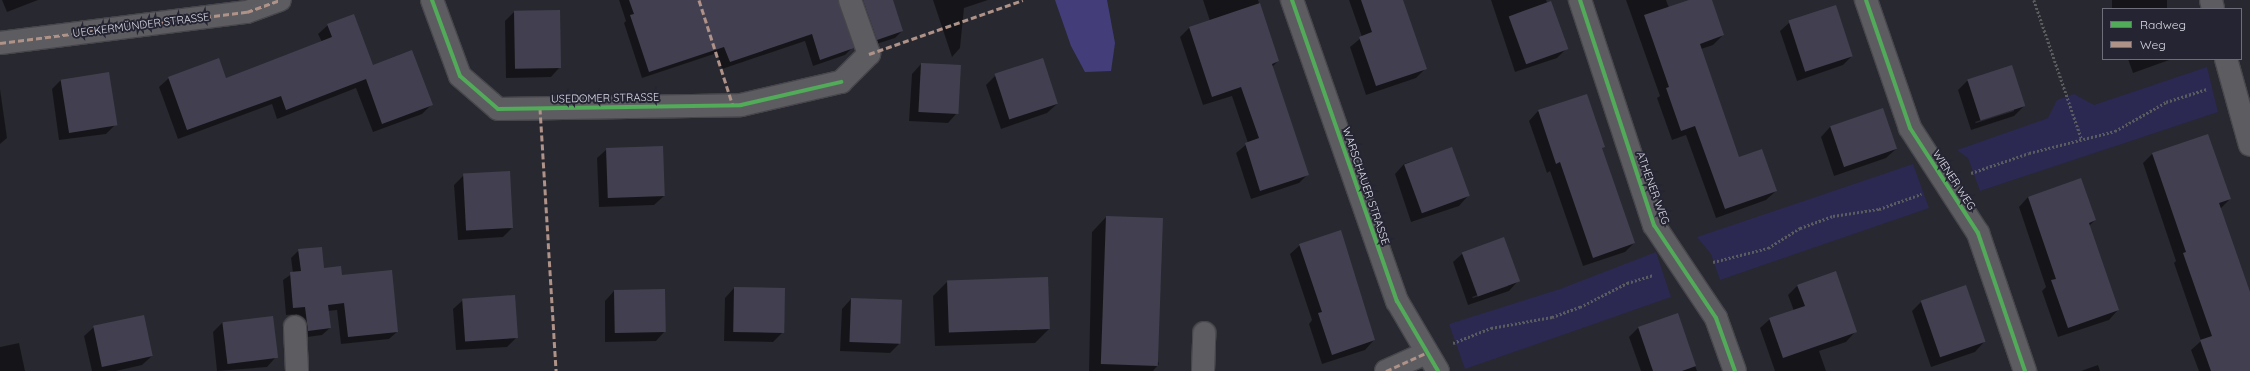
<!DOCTYPE html>
<meta charset="utf-8">
<style>
body{margin:0}
#map{position:relative;width:2250px;height:371px;overflow:hidden;background:#282830;font-family:Quicksand,sans-serif}
div>[style]{position:absolute}
.green>*{inset:0;background:#2b2851}
.forest>*{inset:0;background:#433e7a}
.shadow>*{inset:0;background:#0007;transform-origin:0 0}
.building>*{inset:0;background:#424050;transform-origin:0 0}
.path>*{height:2.5px;margin-top:-1.25px;transform-origin:0;background:repeating-linear-gradient(90deg,#5b5c60 0 2px,transparent 0 4px)}
.roads{filter:drop-shadow(1px 0 #46464c) drop-shadow(-1px 0 #46464c) drop-shadow(0 1px #46464c) drop-shadow(0 -1px #46464c)}
.minor>*{height:22px;margin:-11px;padding:0 11px;transform-origin:11px;border-radius:11px;background:#5d5d61}
.quiet>*{height:3px;margin-top:-1.5px;transform-origin:0;background:repeating-linear-gradient(90deg,#af9288 0 6px,transparent 0 9px)}
.cycleway>*{height:4px;margin:-2px;padding:0 2px;transform-origin:2px;border-radius:2px;background:#51ab58}
span{translate:-50% -50%;white-space:nowrap;text-align:center;line-height:1.15;-webkit-text-stroke:4px #242433;paint-order:stroke}
.street-label{font-size:11px;color:#dcdde7}
.legend{position:absolute;left:2102px;top:8px;width:140px;height:52px;box-sizing:border-box;background:#242433;border:1px solid #6e6e7b;margin:0;padding:5px 7px;list-style:none;font-size:12px;color:#dcdde7}
.legend li{display:flex;align-items:center;gap:8px;height:20px}
.legend b{width:20px;border:1px solid #6e6e7b}
</style>
<div id="map">
<div class="green">
<i style="clip-path:polygon(2207px 67px,2218px 112px,1980px 191px,1968px 158px,1957px 150px,2048px 118px,2057px 100px,2074px 94px,2094px 105px)"></i>
<i style="clip-path:polygon(1913px 164px,1929px 208px,1720px 280px,1711px 254px,1697px 237px)"></i>
<i style="clip-path:polygon(1656px 252px,1671px 297px,1465px 369px,1449px 324px,1560px 289px)"></i>
</div>
<div class="forest">
<i style="clip-path:polygon(1055px 0,1107px 0,1115px 43px,1111px 71px,1085px 72px,1071px 46px)"></i>
</div>
<div class="shadow">
<i style="clip-path:polygon(2px 0,38px 0,7px 12px)"></i>
<i style="clip-path:polygon(619px 0,837px 0,852px 48px,845px 55px,813px 66px,805px 41px,722px 69px,717px 53px,642px 78px,624px 23px,626px 21px)"></i>
<i style="clip-path:polygon(853px 0,892px 0,902px 31px,895px 38px,870px 46px)"></i>
<i style="clip-path:polygon(933px 0,988px 0,964px 8px,960px 48px,952px 57px)"></i>
<i style="clip-path:polygon(1203px 0,1258px 0,1278px 61px,1272px 67px,1308px 174px,1299px 183px,1251px 199px,1236px 153px,1248px 143px,1232px 96px,1203px 105px,1180px 37px,1189px 28px,1210px 21px)"></i>
<i style="clip-path:polygon(1349px 0,1402px 0,1426px 68px,1416px 78px,1366px 95px,1350px 47px,1362px 37px)"></i>
<i style="clip-path:polygon(1491px 0,1546px 0,1566px 49px,1557px 58px,1515px 72px)"></i>
<i style="clip-path:polygon(1626px 0,1666px 0,1669px 8px,1692px 0,1711px 0,1723px 35px,1713px 45px,1701px 49px,1738px 159px,1776px 191px,1766px 200px,1716px 218px,1686px 135px,1672px 140px,1657px 98px,1660px 96px)"></i>
<i style="left:2112px;top:0;width:55px;height:9px"></i>
<i style="clip-path:polygon(514px 12px,560px 67px,551px 77px,506px 78px,505px 21px)"></i>
<i style="clip-path:polygon(1790px 22px,1852px 56px,1843px 65px,1797px 81px,1780px 31px)"></i>
<i style="clip-path:polygon(328px 25px,372px 66px,431px 105px,422px 114px,373px 132px,356px 88px,277px 119px,272px 104px,178px 139px,159px 87px,169px 78px,226px 80px,322px 42px,318px 34px)"></i>
<i style="clip-path:polygon(2128px 59px,2172px 59px,2133px 73px)"></i>
<i style="clip-path:polygon(921px 64px,957px 113px,948px 123px,909px 121px,912px 74px)"></i>
<i style="clip-path:polygon(996px 75px,1057px 104px,1047px 113px,1001px 129px,986px 85px)"></i>
<i style="clip-path:polygon(61px 80px,116px 124px,106px 134px,59px 140px,52px 89px)"></i>
<i style="clip-path:polygon(evenodd,1967px 81px,2024px 106px,2014px 116px,1971px 130px,1958px 90px,1967px 81px,2014px 109px,2014px 111px,1976px 123px,1975px 122px,2014px 109px)"></i>
<i style="clip-path:polygon(0 89px,7px 138px,0 144px)"></i>
<i style="clip-path:polygon(1882px 109px,1896px 149px,1886px 158px,1834px 176px,1821px 137px,1830px 127px)"></i>
<i style="clip-path:polygon(1538px 111px,1603px 147px,1601px 149px,1634px 243px,1625px 252px,1583px 266px,1550px 171px,1547px 173px,1529px 121px)"></i>
<i style="clip-path:polygon(1452px 148px,1468px 196px,1459px 206px,1411px 222px,1395px 174px,1404px 164px)"></i>
<i style="clip-path:polygon(607px 149px,664px 196px,654px 205px,599px 207px,597px 158px)"></i>
<i style="clip-path:polygon(2152px 154px,2230px 199px,2220px 209px,2250px 318px,2250px 371px,2199px 371px,2191px 350px,2201px 341px,2174px 263px,2176px 261px,2143px 163px)"></i>
<i style="clip-path:polygon(464px 175px,512px 228px,503px 237px,458px 240px,454px 185px)"></i>
<i style="clip-path:polygon(2028px 197px,2095px 220px,2089px 226px,2118px 310px,2109px 320px,2058px 337px,2042px 291px,2046px 287px,2019px 207px)"></i>
<i style="clip-path:polygon(1106px 217px,1159px 364px,1153px 371px,1089px 371px,1092px 232px)"></i>
<i style="clip-path:polygon(1300px 245px,1374px 340px,1365px 350px,1322px 364px,1309px 324px,1312px 320px,1290px 254px)"></i>
<i style="clip-path:polygon(299px 250px,323px 269px,341px 276px,397px 332px,389px 339px,341px 344px,337px 310px,328px 311px,330px 328px,322px 335px,300px 338px,297px 314px,286px 315px,283px 280px,293px 273px,291px 258px)"></i>
<i style="clip-path:polygon(evenodd,1463px 253px,1518px 281px,1509px 291px,1468px 305px,1453px 262px,1463px 253px,1508px 284px,1508px 286px,1473px 298px,1472px 297px,1508px 284px)"></i>
<i style="clip-path:polygon(948px 281px,1049px 329px,1035px 343px,935px 346px,933px 296px)"></i>
<i style="clip-path:polygon(1798px 285px,1855px 332px,1846px 342px,1819px 351px,1826px 371px,1775px 371px,1760px 328px,1770px 319px,1794px 311px,1788px 295px)"></i>
<i style="clip-path:polygon(1965px 286px,1984px 342px,1975px 352px,1931px 367px,1912px 311px,1921px 302px)"></i>
<i style="clip-path:polygon(734px 288px,783px 332px,773px 342px,724px 341px,725px 298px)"></i>
<i style="clip-path:polygon(614px 291px,665px 331px,656px 341px,605px 342px,605px 301px)"></i>
<i style="clip-path:polygon(851px 299px,899px 344px,890px 353px,840px 351px,842px 309px)"></i>
<i style="clip-path:polygon(463px 300px,517px 337px,507px 347px,456px 350px,453px 309px)"></i>
<i style="clip-path:polygon(1677px 315px,1697px 371px,1641px 371px,1629px 337px,1638px 328px)"></i>
<i style="clip-path:polygon(223px 322px,276px 357px,267px 367px,217px 371px,213px 332px)"></i>
<i style="clip-path:polygon(94px 327px,152px 356px,142px 365px,116px 371px,92px 371px,84px 336px)"></i>
<i style="clip-path:polygon(19px 343px,25px 371px,0 371px,0 347px)"></i>
<i style="clip-path:polygon(2098px 365px,2100px 371px,2081px 371px)"></i>
</div>
<div class="building">
<i style="clip-path:polygon(629px 0,838px 0,854px 48px,820px 60px,812px 34px,730px 62px,724px 47px,649px 72px,630px 15px,634px 14px)"></i>
<i style="clip-path:polygon(863px 0,893px 0,903px 31px,877px 40px)"></i>
<i style="clip-path:polygon(1361px 0,1403px 0,1427px 69px,1376px 86px,1359px 37px,1372px 32px)"></i>
<i style="clip-path:polygon(1689px 0,1712px 0,1724px 35px,1700px 44px,1739px 157px,1762px 149px,1777px 191px,1725px 209px,1695px 126px,1681px 131px,1666px 88px,1669px 87px,1644px 15px)"></i>
<i style="left:1551px;top:1px;width:51px;height:45px;rotate:70deg"></i>
<i style="clip-path:polygon(1260px 3px,1279px 61px,1272px 64px,1309px 175px,1260px 191px,1245px 143px,1259px 138px,1241px 87px,1212px 97px,1189px 27px)"></i>
<i style="left:1836px;top:5px;width:54px;height:50px;rotate:72deg"></i>
<i style="left:560px;top:10px;width:58px;height:46px;rotate:89deg"></i>
<i style="clip-path:polygon(354px 14px,373px 65px,412px 50px,433px 105px,382px 124px,366px 79px,286px 110px,281px 96px,187px 130px,168px 77px,219px 58px,226px 78px,332px 37px,327px 24px)"></i>
<i style="left:1043px;top:58px;width:48px;height:51px;rotate:72deg"></i>
<i style="left:921px;top:63px;width:40px;height:49px;rotate:3deg"></i>
<i style="left:2012px;top:65px;width:43px;height:47px;rotate:72deg"></i>
<i style="left:109px;top:72px;width:54px;height:49px;rotate:81deg"></i>
<i style="clip-path:polygon(1587px 94px,1605px 147px,1602px 148px,1635px 243px,1593px 258px,1560px 162px,1556px 164px,1538px 110px)"></i>
<i style="left:1883px;top:108px;width:43px;height:56px;rotate:71deg"></i>
<i style="clip-path:polygon(2208px 134px,2231px 199px,2219px 203px,2250px 292px,2250px 371px,2211px 371px,2200px 340px,2212px 336px,2183px 253px,2186px 252px,2152px 153px)"></i>
<i style="left:663px;top:146px;width:50px;height:57px;rotate:88deg"></i>
<i style="left:1452px;top:147px;width:52px;height:51px;rotate:70deg"></i>
<i style="left:510px;top:171px;width:57px;height:47px;rotate:87deg"></i>
<i style="clip-path:polygon(2081px 178px,2096px 220px,2089px 223px,2119px 310px,2068px 328px,2051px 280px,2056px 279px,2028px 197px)"></i>
<i style="left:1106px;top:216px;width:57px;height:148px;rotate:2deg"></i>
<i style="clip-path:polygon(1341px 230px,1375px 340px,1332px 355px,1318px 313px,1322px 312px,1299px 244px)"></i>
<i style="left:1504px;top:237px;width:47px;height:45px;rotate:70deg"></i>
<i style="clip-path:polygon(322px 247px,324px 268px,341px 266px,342px 275px,392px 270px,398px 332px,348px 337px,344px 303px,328px 305px,331px 328px,308px 331px,305px 307px,293px 308px,290px 272px,301px 271px,298px 249px)"></i>
<i style="clip-path:polygon(1836px 271px,1857px 332px,1783px 358px,1769px 318px,1805px 306px,1797px 285px)"></i>
<i style="left:1048px;top:277px;width:52px;height:101px;rotate:88deg"></i>
<i style="left:1966px;top:285px;width:60px;height:48px;rotate:71deg"></i>
<i style="left:734px;top:287px;width:51px;height:45px;rotate:1deg"></i>
<i style="left:665px;top:289px;width:43px;height:51px;rotate:89deg"></i>
<i style="left:515px;top:295px;width:43px;height:53px;rotate:86deg"></i>
<i style="left:851px;top:298px;width:51px;height:44px;rotate:2deg"></i>
<i style="clip-path:polygon(1678px 313px,1696px 366px,1682px 371px,1653px 371px,1638px 327px)"></i>
<i style="left:144px;top:315px;width:42px;height:52px;rotate:78deg"></i>
<i style="left:273px;top:316px;width:42px;height:51px;rotate:83deg"></i>
</div>
<div class="path">
<i style="left:2034px;top:0;width:148px;rotate:71.1deg"></i>
<i style="left:1971px;top:173px;width:61px;rotate:-19deg"></i>
<i style="left:2029px;top:153px;width:89px;rotate:-14.3deg"></i>
<i style="left:2115px;top:131px;width:59px;rotate:-29.6deg"></i>
<i style="left:2166px;top:102px;width:43px;rotate:-17.6deg"></i>
<i style="left:1713px;top:262px;width:57px;rotate:-14.3deg"></i>
<i style="left:1768px;top:248px;width:38px;rotate:-32deg"></i>
<i style="left:1800px;top:228px;width:35px;rotate:-20deg"></i>
<i style="left:1833px;top:216px;width:47px;rotate:-8.7deg"></i>
<i style="left:1879px;top:209px;width:45px;rotate:-19.7deg"></i>
<i style="left:1453px;top:343px;width:41px;rotate:-21.5deg"></i>
<i style="left:1491px;top:328px;width:62px;rotate:-10.2deg"></i>
<i style="left:1552px;top:317px;width:30px;rotate:-20deg"></i>
<i style="left:1580px;top:307px;width:53px;rotate:-27.1deg"></i>
<i style="left:1627px;top:283px;width:27px;rotate:-17deg"></i>
</div>
<div class="roads">
<div class="minor">
<i style="left:432px;top:0;width:81px;rotate:69.8deg"></i>
<i style="left:460px;top:76px;width:50px;rotate:41deg"></i>
<i style="left:498px;top:109px;width:243px;rotate:-0.9deg"></i>
<i style="left:741px;top:105px;width:103px;rotate:-13deg"></i>
<i style="left:841px;top:82px;width:40px;rotate:-45deg"></i>
<i style="left:869px;top:54px;width:57px;rotate:-109.4deg"></i>
<i style="left:1292px;top:0;width:319px;rotate:70.8deg"></i>
<i style="left:1397px;top:301px;width:81px;rotate:59.6deg"></i>
<i style="left:1580px;top:0;width:237px;rotate:71.8deg"></i>
<i style="left:1654px;top:225px;width:112px;rotate:56.3deg"></i>
<i style="left:1716px;top:318px;width:56px;rotate:70.3deg"></i>
<i style="left:1866px;top:0;width:135px;rotate:71deg"></i>
<i style="left:1910px;top:128px;width:125px;rotate:57.1deg"></i>
<i style="left:1978px;top:233px;width:146px;rotate:71.2deg"></i>
<i style="left:2211px;top:0;width:9px;rotate:77deg"></i>
<i style="left:0;top:43px;width:249px;rotate:-7.2deg"></i>
<i style="left:247px;top:12px;width:35px;rotate:-20deg"></i>
<i style="left:2226px;top:59px;width:89px;rotate:74.4deg"></i>
<i style="left:295px;top:327px;width:44px;rotate:87.4deg"></i>
<i style="left:1203px;top:371px;width:38px;rotate:-88deg"></i>
<i style="left:1386px;top:371px;width:44px;rotate:-24.2deg"></i>
</div>
</div>
<div class="quiet">
<i style="left:699px;top:0;width:111px;rotate:72.2deg"></i>
<i style="left:0;top:43px;width:249px;rotate:-7.2deg"></i>
<i style="left:247px;top:12px;width:35px;rotate:-20deg"></i>
<i style="left:869px;top:54px;width:163px;rotate:-19.3deg"></i>
<i style="left:540px;top:108px;width:263px;rotate:86.5deg"></i>
<i style="left:1386px;top:371px;width:44px;rotate:-24.2deg"></i>
</div>
<div class="cycleway">
<i style="left:432px;top:0;width:81px;rotate:69.8deg"></i>
<i style="left:460px;top:76px;width:50px;rotate:41deg"></i>
<i style="left:498px;top:109px;width:243px;rotate:-0.9deg"></i>
<i style="left:741px;top:105px;width:103px;rotate:-13deg"></i>
<i style="left:1292px;top:0;width:319px;rotate:70.8deg"></i>
<i style="left:1397px;top:301px;width:81px;rotate:59.6deg"></i>
<i style="left:1580px;top:0;width:237px;rotate:71.8deg"></i>
<i style="left:1654px;top:225px;width:112px;rotate:56.3deg"></i>
<i style="left:1716px;top:318px;width:56px;rotate:70.3deg"></i>
<i style="left:1866px;top:0;width:135px;rotate:71deg"></i>
<i style="left:1910px;top:128px;width:125px;rotate:57.1deg"></i>
<i style="left:1978px;top:233px;width:146px;rotate:71.2deg"></i>
</div>
<div class="street-label">
<span style="left:141px;top:25px;rotate:-7deg">UECKERMÜNDER STRASSE</span>
<span style="left:605px;top:98px;rotate:-1deg">USEDOMER STRASSE</span>
<span style="left:1954px;top:180px;rotate:57deg">WIENER WEG</span>
<span style="left:1366px;top:186px;rotate:71deg">WARSCHAUER STRASSE</span>
<span style="left:1653px;top:188px;rotate:70deg">ATHENER WEG</span>
</div>
<ul class="legend">
<li><b style="height:5px;background:#51ab58"></b>Radweg</li>
<li><b style="height:5px;background:#af9288"></b>Weg</li>
</ul>
</div>
